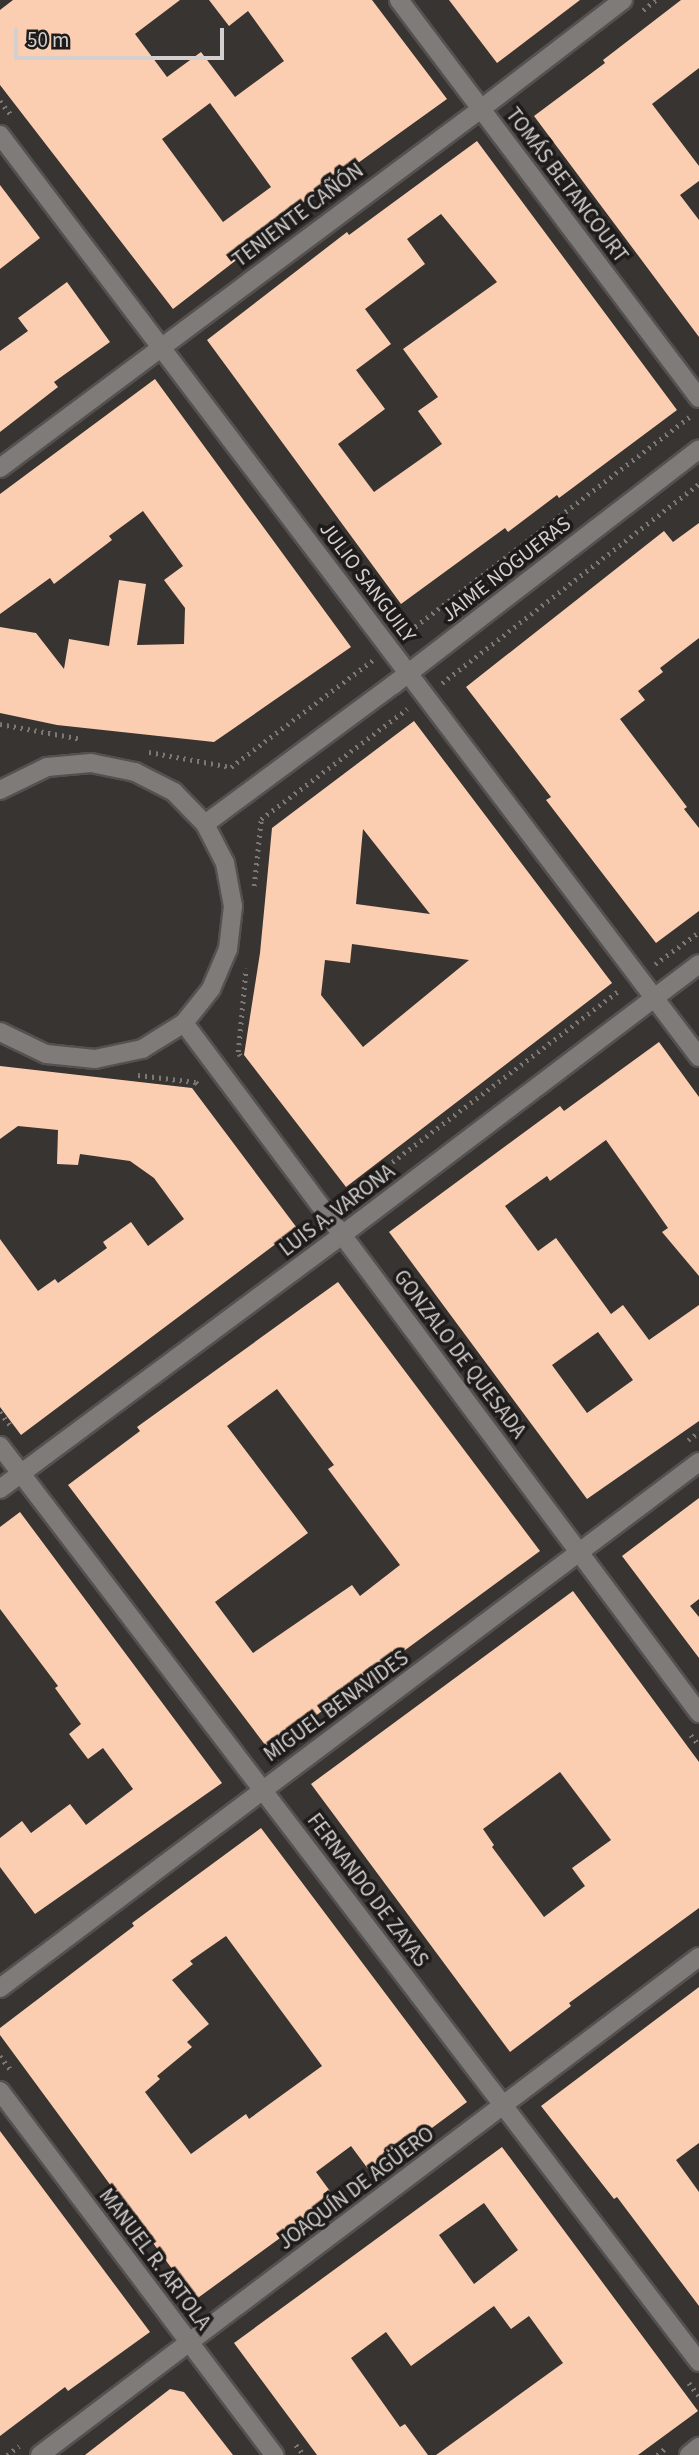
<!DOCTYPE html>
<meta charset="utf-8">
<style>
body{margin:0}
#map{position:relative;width:699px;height:2455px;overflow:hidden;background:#383431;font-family:"Source Sans 3",sans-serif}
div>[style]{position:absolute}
.building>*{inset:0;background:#fcceb1}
.path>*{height:4.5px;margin-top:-2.25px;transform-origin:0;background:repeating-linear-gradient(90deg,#7b7875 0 2px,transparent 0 7px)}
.roads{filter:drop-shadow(2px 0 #555150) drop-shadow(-2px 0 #555150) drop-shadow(0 2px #555150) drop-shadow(0 -2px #555150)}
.street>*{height:18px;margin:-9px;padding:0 9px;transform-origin:9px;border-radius:9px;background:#7f7b78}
.secondary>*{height:18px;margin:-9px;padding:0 9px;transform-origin:9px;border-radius:9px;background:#7f7b78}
span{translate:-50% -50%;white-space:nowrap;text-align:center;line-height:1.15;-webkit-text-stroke:7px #1e1c1b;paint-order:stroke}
.street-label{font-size:21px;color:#d3d0cf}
.scale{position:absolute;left:14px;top:28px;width:210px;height:32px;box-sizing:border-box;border:4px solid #d3d0cf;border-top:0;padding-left:9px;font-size:21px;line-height:24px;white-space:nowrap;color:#d3d0cf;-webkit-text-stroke:5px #1e1c1b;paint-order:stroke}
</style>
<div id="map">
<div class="building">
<i style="clip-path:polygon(evenodd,13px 0,180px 0,135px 34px,167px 77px,201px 52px,235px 97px,284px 61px,248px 11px,229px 26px,209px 0,372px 0,447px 99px,280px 219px,283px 224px,173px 309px,0 85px,0 10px,13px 0,210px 103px,271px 187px,223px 222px,162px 139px,210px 103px)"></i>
<i style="clip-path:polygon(449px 0,580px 0,497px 63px)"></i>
<i style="clip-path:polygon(681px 0,699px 0,699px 68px,652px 104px,699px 166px,699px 181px,680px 195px,699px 220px,699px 337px,534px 116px,605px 63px,603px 60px)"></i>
<i style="clip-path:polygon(evenodd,477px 141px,677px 410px,559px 498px,557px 495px,508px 532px,505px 528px,401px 604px,207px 340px,347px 232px,349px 235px,477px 141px,441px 214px,497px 282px,403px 349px,438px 397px,418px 411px,442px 444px,374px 492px,338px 444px,385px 409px,356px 370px,391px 344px,365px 309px,425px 264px,407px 239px,441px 214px)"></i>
<i style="clip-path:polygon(0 185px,40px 238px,0 269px)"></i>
<i style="clip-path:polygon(67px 282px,110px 342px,54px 382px,58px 387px,0 432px,0 351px,28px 331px,18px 318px)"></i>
<i style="clip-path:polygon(155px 379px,351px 647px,214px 742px,57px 725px,0 713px,0 627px,36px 633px,64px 669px,69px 639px,109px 646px,119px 580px,146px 584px,137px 645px,184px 644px,185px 608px,164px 580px,183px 566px,143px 511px,109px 536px,112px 540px,54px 584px,50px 578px,0 614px,0 494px)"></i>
<i style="clip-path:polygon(699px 523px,699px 638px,660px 668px,663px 672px,638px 691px,645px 700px,620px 719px,687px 807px,684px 809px,699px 828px,699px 911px,656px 943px,546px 800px,551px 797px,466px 687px,664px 531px,673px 542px)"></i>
<i style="clip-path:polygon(evenodd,414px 721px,612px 983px,346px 1187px,244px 1055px,260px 953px,272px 828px,414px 721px,363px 829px,430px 914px,356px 904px,363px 829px,414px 721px,352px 944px,469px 960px,363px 1047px,321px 995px,325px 960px,350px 963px,352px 944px)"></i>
<i style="clip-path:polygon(evenodd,659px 1042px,699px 1097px,699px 1276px,662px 1232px,668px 1228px,606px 1140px,550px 1181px,547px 1176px,505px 1206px,538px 1251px,556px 1238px,611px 1314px,623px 1305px,649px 1340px,699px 1305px,699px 1421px,587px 1499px,389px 1232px,560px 1106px,564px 1111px,659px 1042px,598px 1332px,633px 1380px,587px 1413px,552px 1365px,598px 1332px)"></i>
<i style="clip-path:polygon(0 1066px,192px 1088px,297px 1228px,21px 1435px,0 1407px,0 1239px,38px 1291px,55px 1279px,58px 1283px,107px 1248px,103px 1242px,131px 1222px,148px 1246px,184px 1219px,154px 1178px,130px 1161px,80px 1154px,78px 1165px,57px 1164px,58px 1130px,18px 1126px,0 1139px)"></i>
<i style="clip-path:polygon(evenodd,338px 1282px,540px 1551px,269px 1750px,68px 1485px,140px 1431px,137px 1427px,338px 1282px,277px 1389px,334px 1465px,328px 1469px,400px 1565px,360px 1596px,352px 1585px,253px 1653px,215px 1602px,308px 1533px,227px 1426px,277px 1389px)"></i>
<i style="clip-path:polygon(699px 1498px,699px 1599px,690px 1606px,699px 1617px,699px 1658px,622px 1556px)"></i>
<i style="clip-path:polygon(20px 1512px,222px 1783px,35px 1914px,0 1867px,0 1838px,22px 1821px,31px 1833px,70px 1804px,86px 1825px,133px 1789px,103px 1748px,88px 1759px,69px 1734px,81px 1724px,55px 1688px,58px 1686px,0 1609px,0 1527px)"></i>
<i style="clip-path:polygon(evenodd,573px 1591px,699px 1762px,699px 1908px,569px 2003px,571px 2006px,510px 2052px,311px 1784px,573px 1591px,560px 1772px,611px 1840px,572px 1868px,585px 1886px,544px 1917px,492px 1847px,494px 1845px,483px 1829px,560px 1772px)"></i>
<i style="clip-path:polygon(evenodd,261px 1828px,467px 2102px,371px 2173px,351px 2146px,316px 2172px,335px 2198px,195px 2300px,0 2035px,0 2028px,134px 1926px,132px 1923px,261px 1828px,226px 1936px,322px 2066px,249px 2119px,246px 2114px,191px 2154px,145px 2092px,160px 2079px,157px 2076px,192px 2047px,187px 2042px,209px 2024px,172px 1980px,193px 1964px,190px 1961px,226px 1936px)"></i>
<i style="clip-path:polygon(699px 1987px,699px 2143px,676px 2160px,699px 2192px,699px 2306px,617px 2197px,614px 2199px,541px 2106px)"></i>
<i style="clip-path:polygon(0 2131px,150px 2332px,68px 2391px,65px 2387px,0 2436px)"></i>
<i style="clip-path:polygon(evenodd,502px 2147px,698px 2411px,638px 2455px,436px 2455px,563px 2363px,529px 2316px,511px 2329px,494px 2306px,411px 2366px,386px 2332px,351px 2358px,400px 2427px,405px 2424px,428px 2455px,317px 2455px,234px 2343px,502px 2147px,484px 2203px,518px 2250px,474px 2284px,439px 2235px,484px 2203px)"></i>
<i style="clip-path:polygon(170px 2389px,184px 2392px,233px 2455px,85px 2455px)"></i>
</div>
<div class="path">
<i style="left:643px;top:10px;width:16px;rotate:-38deg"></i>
<i style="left:0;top:101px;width:19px;rotate:51deg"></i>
<i style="left:404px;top:635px;width:359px;rotate:-37.4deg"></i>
<i style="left:442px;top:683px;width:325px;rotate:-37.8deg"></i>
<i style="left:0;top:724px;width:83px;rotate:10.4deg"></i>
<i style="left:149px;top:752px;width:83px;rotate:10.4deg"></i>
<i style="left:231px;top:767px;width:178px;rotate:-37deg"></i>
<i style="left:254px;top:886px;width:67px;rotate:-84deg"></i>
<i style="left:261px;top:819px;width:183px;rotate:-37deg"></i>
<i style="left:655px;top:964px;width:54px;rotate:-36deg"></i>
<i style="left:240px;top:1056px;width:4px;rotate:-117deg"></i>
<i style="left:238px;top:1052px;width:84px;rotate:-84.6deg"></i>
<i style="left:138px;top:1075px;width:58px;rotate:6.9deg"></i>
<i style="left:196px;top:1082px;width:6px;rotate:45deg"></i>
<i style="left:342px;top:1200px;width:348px;rotate:-37.1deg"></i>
<i style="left:293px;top:1240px;width:20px;rotate:-37deg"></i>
<i style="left:0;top:1412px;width:16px;rotate:52deg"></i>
<i style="left:688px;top:1440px;width:14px;rotate:-36deg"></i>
<i style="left:691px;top:1735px;width:13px;rotate:51deg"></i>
<i style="left:0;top:2056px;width:18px;rotate:52deg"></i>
<i style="left:689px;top:2383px;width:16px;rotate:52deg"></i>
<i style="left:296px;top:2445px;width:13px;rotate:51deg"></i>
<i style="left:7px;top:2455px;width:15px;rotate:-37deg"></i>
<i style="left:657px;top:2455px;width:13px;rotate:-39deg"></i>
</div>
<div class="roads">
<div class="street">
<i style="left:481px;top:109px;width:179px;rotate:-37.5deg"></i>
<i style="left:0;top:135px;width:1157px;rotate:52.83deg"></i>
<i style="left:0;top:790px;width:52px;rotate:-26.1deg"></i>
<i style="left:47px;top:767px;width:44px;rotate:-5.2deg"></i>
<i style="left:91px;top:763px;width:45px;rotate:11.6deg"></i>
<i style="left:135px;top:772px;width:44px;rotate:27.1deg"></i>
<i style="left:174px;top:792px;width:45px;rotate:45.9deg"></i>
<i style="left:205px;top:824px;width:44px;rotate:62.9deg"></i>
<i style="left:225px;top:863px;width:44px;rotate:79.5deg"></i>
<i style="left:233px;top:906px;width:43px;rotate:96.6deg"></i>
<i style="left:228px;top:949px;width:43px;rotate:113deg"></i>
<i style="left:211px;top:989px;width:43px;rotate:128.5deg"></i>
<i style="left:184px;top:1023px;width:49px;rotate:148.2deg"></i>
<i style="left:142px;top:1049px;width:48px;rotate:168deg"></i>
<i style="left:95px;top:1059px;width:49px;rotate:-174.2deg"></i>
<i style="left:46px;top:1054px;width:51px;rotate:-154.4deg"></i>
<i style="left:205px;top:824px;width:234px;rotate:-36.5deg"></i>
<i style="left:393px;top:685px;width:386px;rotate:-37.6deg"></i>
<i style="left:184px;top:1023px;width:861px;rotate:53.26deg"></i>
<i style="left:0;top:1446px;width:1152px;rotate:52.65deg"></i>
<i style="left:0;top:1489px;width:426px;rotate:-36.6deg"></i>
<i style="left:342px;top:1235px;width:448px;rotate:-37.2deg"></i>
<i style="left:0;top:1988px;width:875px;rotate:-36.96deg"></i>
<i style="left:0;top:2091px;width:456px;rotate:53deg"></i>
<i style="left:689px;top:2455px;width:13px;rotate:-39deg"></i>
</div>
<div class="secondary">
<i style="left:399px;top:0;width:498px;rotate:53deg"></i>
<i style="left:0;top:468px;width:600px;rotate:-36.74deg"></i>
<i style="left:40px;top:2455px;width:826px;rotate:-37.08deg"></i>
</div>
</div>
<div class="street-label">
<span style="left:567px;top:185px;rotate:53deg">TOMÁS BETANCOURT</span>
<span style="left:298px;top:215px;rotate:-37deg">TENIENTE CAÑÓN</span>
<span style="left:506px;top:569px;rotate:-38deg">JAIME NOGUERAS</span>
<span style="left:368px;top:582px;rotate:53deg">JULIO SANGUILY</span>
<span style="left:337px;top:1210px;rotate:-37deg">LUIS A. VARONA</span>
<span style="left:460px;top:1354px;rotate:53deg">GONZALO DE QUESADA</span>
<span style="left:336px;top:1706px;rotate:-36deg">MIGUEL BENAVIDES</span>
<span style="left:368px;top:1890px;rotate:53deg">FERNANDO DE ZAYAS</span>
<span style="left:356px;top:2188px;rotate:-37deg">JOAQUÍN DE AGÜERO</span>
<span style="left:155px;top:2259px;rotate:53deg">MANUEL R. ARTOLA</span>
</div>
<div class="scale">50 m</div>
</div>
